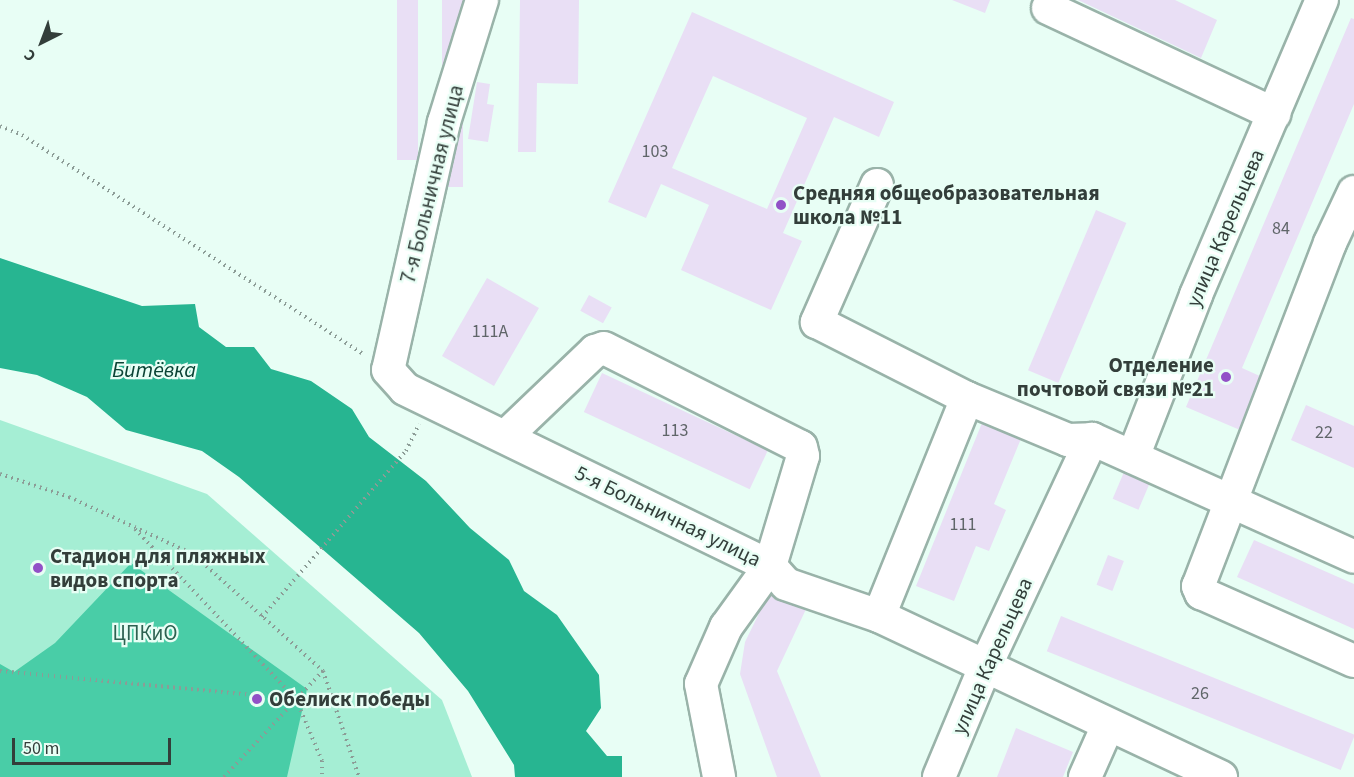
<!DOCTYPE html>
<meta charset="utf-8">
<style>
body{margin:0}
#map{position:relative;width:1354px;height:777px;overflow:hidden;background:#e8fef5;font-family:"Source Sans 3",sans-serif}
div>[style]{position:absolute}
.green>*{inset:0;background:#a5eed4}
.forest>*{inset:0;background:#49cda7}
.water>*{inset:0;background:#27b591}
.building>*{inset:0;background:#e9dff5;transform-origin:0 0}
.path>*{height:4px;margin-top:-2px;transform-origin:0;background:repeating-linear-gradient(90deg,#8c9c96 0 1.5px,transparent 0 6px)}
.roads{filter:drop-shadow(2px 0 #99b3a9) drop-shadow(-2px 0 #99b3a9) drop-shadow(0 2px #99b3a9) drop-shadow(0 -2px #99b3a9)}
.minor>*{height:32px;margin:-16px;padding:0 16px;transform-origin:16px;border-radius:16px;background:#fff}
.dots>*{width:16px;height:16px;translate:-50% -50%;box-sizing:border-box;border:3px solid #e8fef5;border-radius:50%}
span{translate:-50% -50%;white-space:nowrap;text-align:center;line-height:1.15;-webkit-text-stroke:4.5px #e8fef5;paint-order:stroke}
.number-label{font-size:18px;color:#606669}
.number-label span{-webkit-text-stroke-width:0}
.street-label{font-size:21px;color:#333e3a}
.poi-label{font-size:21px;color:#333e3a;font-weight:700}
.left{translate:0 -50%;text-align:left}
.right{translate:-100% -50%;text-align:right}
.park-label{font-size:21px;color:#2d6251}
.water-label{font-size:22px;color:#0a4435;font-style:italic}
.north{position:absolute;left:12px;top:12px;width:60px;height:60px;-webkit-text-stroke:4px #e8fef5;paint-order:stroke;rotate:222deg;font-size:16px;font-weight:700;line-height:24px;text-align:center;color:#333e3a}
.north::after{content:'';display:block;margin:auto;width:21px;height:27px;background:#333e3a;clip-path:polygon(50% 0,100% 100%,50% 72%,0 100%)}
.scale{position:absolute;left:12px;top:738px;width:159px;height:27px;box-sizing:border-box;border:3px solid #333e3a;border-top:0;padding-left:8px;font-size:18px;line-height:21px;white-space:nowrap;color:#333e3a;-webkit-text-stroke:4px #e8fef5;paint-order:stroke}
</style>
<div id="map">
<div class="green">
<i style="clip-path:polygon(0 420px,207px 494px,442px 700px,472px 777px,0 777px)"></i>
</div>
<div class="forest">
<i style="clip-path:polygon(131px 563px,307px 689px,287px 777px,0 777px,0 664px,14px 672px,55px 643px)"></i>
</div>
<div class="water">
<i style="clip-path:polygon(0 258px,142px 306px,195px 304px,199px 327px,226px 347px,254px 347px,271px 369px,311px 381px,352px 409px,369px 437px,426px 481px,470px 528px,509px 560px,524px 591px,557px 615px,599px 675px,601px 708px,586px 731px,607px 756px,622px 756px,622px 777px,515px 777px,514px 765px,468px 691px,419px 633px,239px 477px,202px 451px,126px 430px,87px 397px,37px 375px,0 368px)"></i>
</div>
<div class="building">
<i style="left:397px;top:0;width:21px;height:160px"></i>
<i style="left:442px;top:0;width:21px;height:187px"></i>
<i style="clip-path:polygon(520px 0,579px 0,578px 84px,537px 83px,536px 152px,518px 152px)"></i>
<i style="clip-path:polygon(952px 0,990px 0,985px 13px)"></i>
<i style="clip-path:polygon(1078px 0,1175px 0,1217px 20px,1201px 58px)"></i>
<i style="clip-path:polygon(evenodd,692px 12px,894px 102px,879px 137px,834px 117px,783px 233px,802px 241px,771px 310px,681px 270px,709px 205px,661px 184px,646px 218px,608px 202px,692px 12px,713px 76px,807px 118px,767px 209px,672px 168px,713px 76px)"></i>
<i style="clip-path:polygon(1351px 18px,1354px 19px,1354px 104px,1242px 368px,1262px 377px,1240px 430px,1186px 407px)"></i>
<i style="clip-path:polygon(477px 82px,490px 84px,487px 104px,494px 105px,488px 142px,468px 139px)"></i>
<i style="left:1096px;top:210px;width:33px;height:174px;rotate:23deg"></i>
<i style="left:487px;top:278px;width:60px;height:90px;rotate:30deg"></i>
<i style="left:589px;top:295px;width:26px;height:18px;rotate:29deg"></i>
<i style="left:602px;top:373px;width:183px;height:43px;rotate:25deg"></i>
<i style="clip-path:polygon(1306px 405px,1354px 426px,1354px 468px,1291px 440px)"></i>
<i style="clip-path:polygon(986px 413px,1025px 429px,994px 504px,1006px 510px,989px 551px,976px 546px,954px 601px,916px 586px)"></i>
<i style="left:1124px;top:472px;width:28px;height:29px;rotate:23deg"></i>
<i style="clip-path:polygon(1254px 540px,1354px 584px,1354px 629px,1237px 577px)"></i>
<i style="left:1108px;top:555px;width:17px;height:32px;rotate:21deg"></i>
<i style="clip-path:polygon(771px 589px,807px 607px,777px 671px,821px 777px,777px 777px,740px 674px,745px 642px)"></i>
<i style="left:1061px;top:616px;width:317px;height:38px;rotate:22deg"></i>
<i style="clip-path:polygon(1016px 728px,1073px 752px,1063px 777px,997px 777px)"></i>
</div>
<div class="path">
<i style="left:0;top:126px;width:24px;rotate:22deg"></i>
<i style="left:22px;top:135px;width:407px;rotate:32.7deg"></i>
<i style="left:0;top:474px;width:73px;rotate:18.4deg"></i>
<i style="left:69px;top:497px;width:136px;rotate:24.7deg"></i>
<i style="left:193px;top:554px;width:175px;rotate:42deg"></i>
<i style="left:323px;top:671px;width:112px;rotate:71.2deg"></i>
<i style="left:135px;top:529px;width:234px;rotate:46.6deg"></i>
<i style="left:296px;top:699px;width:67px;rotate:67.2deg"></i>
<i style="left:322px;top:761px;width:16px;rotate:90deg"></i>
<i style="left:262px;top:617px;width:220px;rotate:-49.1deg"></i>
<i style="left:406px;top:451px;width:30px;rotate:-64deg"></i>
<i style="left:0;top:671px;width:297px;rotate:5.4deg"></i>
<i style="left:224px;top:777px;width:145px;rotate:-47deg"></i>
</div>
<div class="roads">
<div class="minor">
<i style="left:482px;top:0;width:128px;rotate:107.3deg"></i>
<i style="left:444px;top:122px;width:254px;rotate:102.7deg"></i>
<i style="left:388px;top:370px;width:25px;rotate:48deg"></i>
<i style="left:405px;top:389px;width:406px;rotate:25.9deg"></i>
<i style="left:770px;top:566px;width:24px;rotate:48deg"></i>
<i style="left:786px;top:584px;width:98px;rotate:19deg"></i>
<i style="left:879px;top:616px;width:378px;rotate:25.2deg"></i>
<i style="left:1048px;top:8px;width:250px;rotate:25.1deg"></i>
<i style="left:877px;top:185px;width:150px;rotate:113.7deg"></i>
<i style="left:817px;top:322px;width:168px;rotate:26.9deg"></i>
<i style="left:967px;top:398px;width:109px;rotate:22.6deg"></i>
<i style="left:1068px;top:440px;width:24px;rotate:-2deg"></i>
<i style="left:1092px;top:439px;width:287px;rotate:24.2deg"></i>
<i style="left:1354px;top:192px;width:56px;rotate:115.2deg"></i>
<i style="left:1330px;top:243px;width:368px;rotate:111deg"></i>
<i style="left:1198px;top:586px;width:8px;rotate:67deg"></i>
<i style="left:1201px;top:593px;width:167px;rotate:24deg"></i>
<i style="left:506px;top:436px;width:123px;rotate:-43.7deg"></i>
<i style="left:595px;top:351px;width:9px;rotate:-18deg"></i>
<i style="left:604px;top:348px;width:220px;rotate:26.7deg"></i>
<i style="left:801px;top:447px;width:9px;rotate:77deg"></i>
<i style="left:803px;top:456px;width:115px;rotate:106.7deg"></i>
<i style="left:770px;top:566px;width:75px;rotate:125.8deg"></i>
<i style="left:726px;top:627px;width:62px;rotate:113.7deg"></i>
<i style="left:701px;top:684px;width:95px;rotate:79deg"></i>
<i style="left:1133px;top:457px;width:174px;rotate:-68.7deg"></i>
<i style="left:1196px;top:295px;width:321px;rotate:-66.9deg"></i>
<i style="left:879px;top:616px;width:235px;rotate:-68deg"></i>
<i style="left:939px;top:777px;width:119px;rotate:-67.3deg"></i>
<i style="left:985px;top:667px;width:252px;rotate:-64.9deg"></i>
<i style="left:1085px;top:777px;width:57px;rotate:-66.1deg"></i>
</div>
</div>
<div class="dots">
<i style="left:781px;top:205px;background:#9251c7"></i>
<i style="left:1226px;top:377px;background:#9251c7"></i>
<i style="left:38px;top:568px;background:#9251c7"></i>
<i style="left:257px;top:699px;background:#9251c7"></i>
</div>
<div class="number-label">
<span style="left:655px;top:152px">103</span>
<span style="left:1281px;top:229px">84</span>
<span style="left:490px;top:332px">111А</span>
<span style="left:675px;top:431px">113</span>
<span style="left:1324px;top:433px">22</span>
<span style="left:963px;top:525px">111</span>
<span style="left:1200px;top:694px">26</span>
</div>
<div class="street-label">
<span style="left:432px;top:184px;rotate:-76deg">7-я Больничная улица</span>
<span style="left:1225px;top:228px;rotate:-67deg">улица Карельцева</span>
<span style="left:668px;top:516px;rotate:26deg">5-я Больничная улица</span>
<span style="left:992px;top:656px;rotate:-66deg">улица Карельцева</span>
</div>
<div class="poi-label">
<span class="left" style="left:793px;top:205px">Средняя общеобразовательная<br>школа №11</span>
<span class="right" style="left:1214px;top:377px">Отделение<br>почтовой связи №21</span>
<span class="left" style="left:50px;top:568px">Стадион для пляжных<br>видов спорта</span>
<span class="left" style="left:269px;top:699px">Обелиск победы</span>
</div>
<div class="park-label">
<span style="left:145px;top:633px">ЦПКиО</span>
</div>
<div class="water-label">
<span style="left:154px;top:371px">Битёвка</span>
</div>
<div class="north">С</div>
<div class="scale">50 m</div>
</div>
